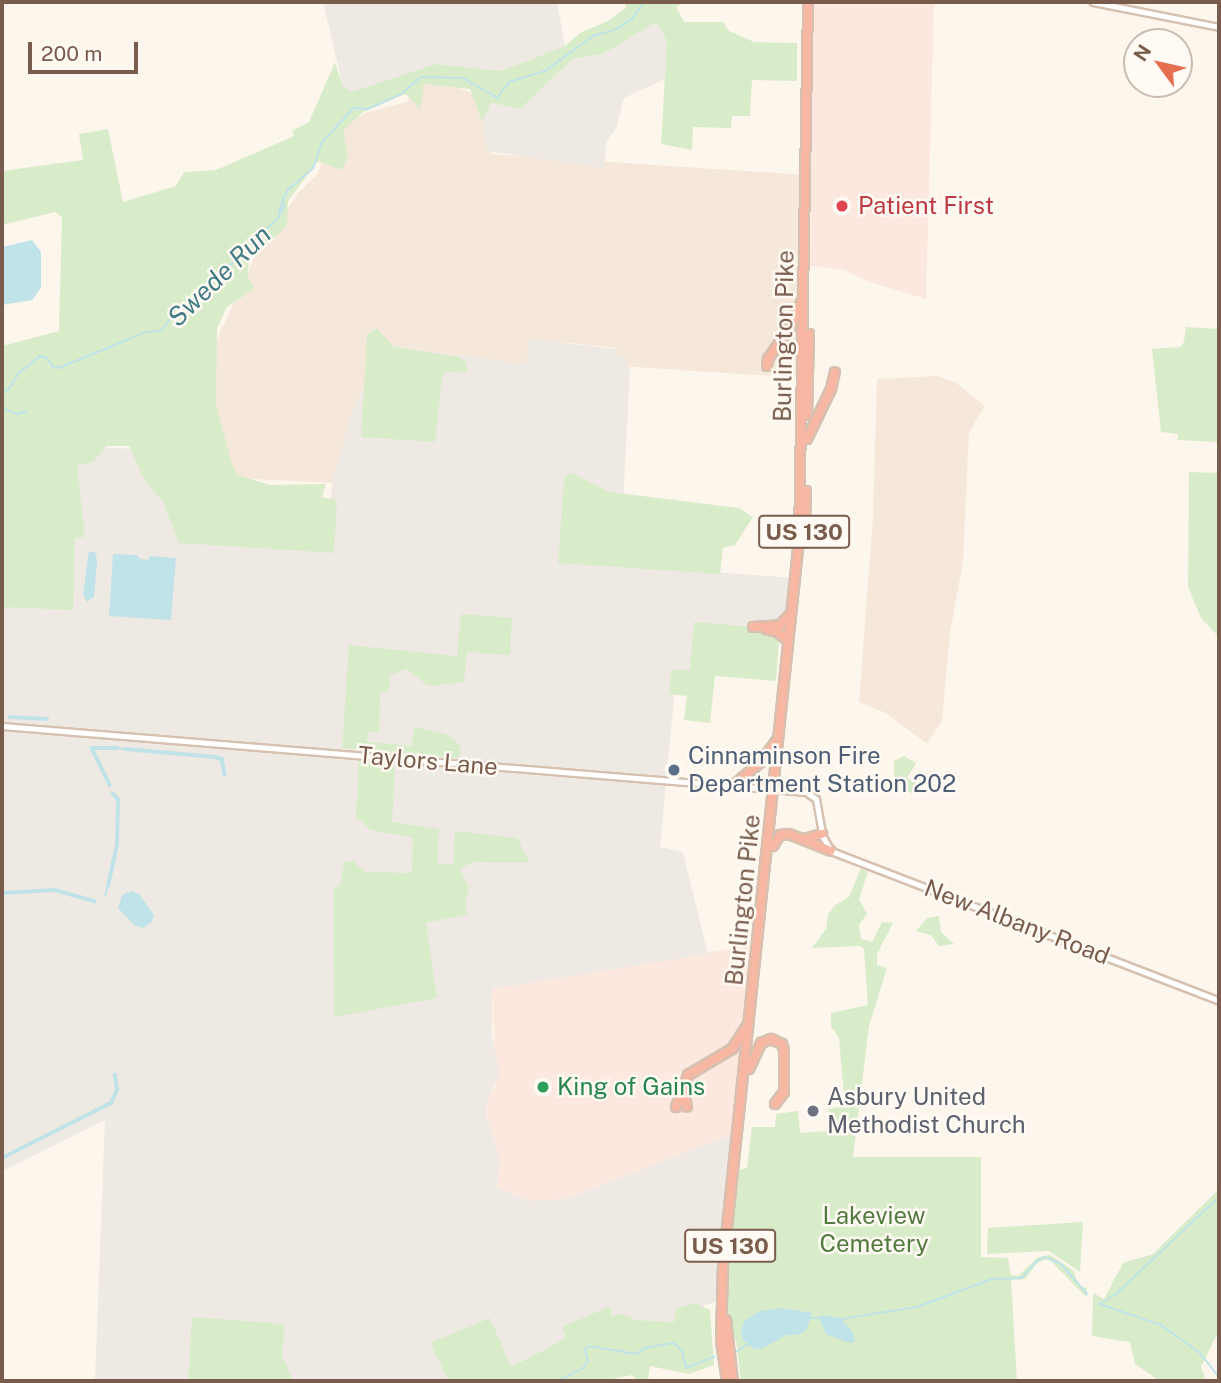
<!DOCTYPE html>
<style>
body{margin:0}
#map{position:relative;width:1221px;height:1383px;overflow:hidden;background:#fdf6ec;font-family:"Public Sans",sans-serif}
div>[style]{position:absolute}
.residential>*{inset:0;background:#f5e8da}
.commercial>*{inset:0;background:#fde8e0}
.industrial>*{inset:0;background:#efe9e4}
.green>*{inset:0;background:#d8ecc9}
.water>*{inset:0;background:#bfe3e8}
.stream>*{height:2px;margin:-1px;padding:0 1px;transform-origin:1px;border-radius:1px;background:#bfe3e8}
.canal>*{height:3.5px;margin:-1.75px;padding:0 1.75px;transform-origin:1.75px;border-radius:1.75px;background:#bfe3e8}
.roads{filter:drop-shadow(2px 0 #d6c0b0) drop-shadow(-2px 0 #d6c0b0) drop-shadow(0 2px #d6c0b0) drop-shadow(0 -2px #d6c0b0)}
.secondary>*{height:5px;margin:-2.5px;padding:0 2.5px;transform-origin:2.5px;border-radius:2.5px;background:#fff}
.highway>*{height:8px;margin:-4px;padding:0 4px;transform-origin:4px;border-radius:4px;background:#f7b7a3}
.dots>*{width:19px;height:19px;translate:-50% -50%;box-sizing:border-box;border:4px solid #fffaf3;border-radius:50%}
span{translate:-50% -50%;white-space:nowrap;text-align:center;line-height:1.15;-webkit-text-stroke:5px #fffaf3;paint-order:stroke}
.shield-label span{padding:2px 5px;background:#fffaf3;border:2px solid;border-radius:5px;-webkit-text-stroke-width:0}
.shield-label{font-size:23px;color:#7a5c4d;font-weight:700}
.health-label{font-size:24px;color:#be3a42}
.left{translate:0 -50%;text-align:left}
.street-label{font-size:24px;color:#7a5c4d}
.service-label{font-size:24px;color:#4e5e75}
.leisure-label{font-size:24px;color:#27864d}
.worship-label{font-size:24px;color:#5b616d}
.park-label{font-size:24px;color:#537a41}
.water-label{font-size:26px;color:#437c86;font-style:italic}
.frame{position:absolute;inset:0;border:4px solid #7a5c4d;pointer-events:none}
.north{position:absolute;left:1123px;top:28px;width:70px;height:70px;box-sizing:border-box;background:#fffaf3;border:2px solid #cabbb1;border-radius:50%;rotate:303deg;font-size:19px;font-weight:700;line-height:28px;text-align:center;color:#7a5c4d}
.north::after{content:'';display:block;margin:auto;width:24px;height:32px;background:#e76f51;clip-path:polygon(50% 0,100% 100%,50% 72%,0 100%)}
.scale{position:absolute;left:28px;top:42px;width:110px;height:32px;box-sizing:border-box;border:4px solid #7a5c4d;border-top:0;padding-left:9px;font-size:21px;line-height:24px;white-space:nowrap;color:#7a5c4d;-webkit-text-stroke:5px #fffaf3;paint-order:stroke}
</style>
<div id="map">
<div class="residential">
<i style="clip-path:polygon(445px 83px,471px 93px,485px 105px,491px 154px,806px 175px,802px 378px,619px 366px,617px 348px,530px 339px,526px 364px,369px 343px,368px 377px,354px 406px,332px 483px,236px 478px,210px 466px,208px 360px,254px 258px,298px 193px,318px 174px,325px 146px,345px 124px,365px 113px,407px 102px,421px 85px)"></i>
<i style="clip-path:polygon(937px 376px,955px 382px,985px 406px,969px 432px,963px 561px,950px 633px,943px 709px,942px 720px,927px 744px,886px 713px,859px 702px,873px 517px,877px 379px)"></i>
</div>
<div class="commercial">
<i style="clip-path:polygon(813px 2px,934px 2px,926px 299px,869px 282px,845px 270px,810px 266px)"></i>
<i style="clip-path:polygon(758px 944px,738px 1132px,565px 1199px,530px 1201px,497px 1187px,500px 1159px,486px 1114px,489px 1095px,496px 1086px,492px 989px)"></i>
</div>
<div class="industrial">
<i style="clip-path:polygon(323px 2px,557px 2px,565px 46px,501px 71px,436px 64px,352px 93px,343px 87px)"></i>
<i style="clip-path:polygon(656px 21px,667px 41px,665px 79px,624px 98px,616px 128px,606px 143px,605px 168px,487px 151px,482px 122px,491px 103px,520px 109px,573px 59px,603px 54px)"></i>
<i style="clip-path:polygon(530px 339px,617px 349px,618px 357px,627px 358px,627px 367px,630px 367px,620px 565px,795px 578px,790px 616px,690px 676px,676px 677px,660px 847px,683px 852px,708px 954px,492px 989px,492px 1036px,500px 1075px,489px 1095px,486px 1114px,500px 1159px,497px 1187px,530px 1201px,565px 1199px,738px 1132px,720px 1301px,676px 1313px,674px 1322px,636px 1320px,619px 1314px,564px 1333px,566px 1338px,514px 1365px,504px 1381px,95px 1381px,105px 1120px,2px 1171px,2px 455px,97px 447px,136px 449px,179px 535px,327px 550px,332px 483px,354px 406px,368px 377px,369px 343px,525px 364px)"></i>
</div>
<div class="green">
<i style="clip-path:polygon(625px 2px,684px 2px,676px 7px,684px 22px,723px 22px,729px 31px,754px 42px,797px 43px,797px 81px,752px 80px,750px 116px,732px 116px,731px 128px,693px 127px,692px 150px,661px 144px,667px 41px,656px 22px,603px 54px,573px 59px,520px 109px,491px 103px,482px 122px,470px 89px,424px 84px,420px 108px,405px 94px,363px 112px,343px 130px,348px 156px,342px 170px,318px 161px,288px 201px,287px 226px,250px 259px,247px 274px,254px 289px,227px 307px,217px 328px,216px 404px,232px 464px,238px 475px,270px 485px,326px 484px,322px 497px,337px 500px,334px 553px,179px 543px,162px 500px,145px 481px,129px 446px,106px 446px,94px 461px,77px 466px,85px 537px,75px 538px,73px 610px,2px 607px,2px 346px,59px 331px,62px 217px,55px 212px,2px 225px,2px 171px,83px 160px,79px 134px,108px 129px,123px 202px,176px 186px,184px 172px,216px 170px,294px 136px,292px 131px,309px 122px,335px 62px,343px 87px,352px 92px,436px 64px,501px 71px,565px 46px,580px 33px,608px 21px,626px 8px)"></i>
<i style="clip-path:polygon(1186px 327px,1219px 329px,1219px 442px,1177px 440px,1178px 434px,1161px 432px,1152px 349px,1180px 347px,1184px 342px)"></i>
<i style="clip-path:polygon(376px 328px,394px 347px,459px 357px,467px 363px,466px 373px,446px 372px,442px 378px,435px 442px,361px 437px,367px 335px)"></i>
<i style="clip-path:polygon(570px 472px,610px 492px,739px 508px,753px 517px,735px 545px,723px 548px,720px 574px,558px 563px,564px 479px)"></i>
<i style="clip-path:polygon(1189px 472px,1219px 473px,1219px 637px,1201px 618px,1188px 587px)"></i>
<i style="clip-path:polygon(461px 614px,512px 618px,510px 655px,467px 652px,464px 682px,428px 686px,407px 669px,390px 675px,389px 691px,380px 692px,379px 733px,368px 731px,367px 742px,412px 746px,414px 727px,446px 734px,461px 746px,459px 758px,342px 748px,349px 645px,457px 656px)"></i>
<i style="clip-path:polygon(694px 622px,780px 629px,776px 681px,715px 676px,710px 723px,684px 720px,687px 696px,669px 694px,671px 670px,690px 670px)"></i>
<i style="clip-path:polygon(904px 756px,916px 763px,907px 778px,918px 784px,914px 795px,894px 781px,894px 761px)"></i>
<i style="clip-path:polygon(359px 759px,391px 761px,395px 771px,392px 822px,439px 829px,437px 864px,453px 864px,455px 831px,517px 838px,530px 863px,472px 862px,460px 869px,469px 888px,465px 903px,467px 914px,426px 923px,437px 998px,334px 1017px,333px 889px,340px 885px,344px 862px,353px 861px,365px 872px,412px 873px,413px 838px,371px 830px,356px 817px)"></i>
<i style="clip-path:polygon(861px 868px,868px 872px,859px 899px,867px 914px,859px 925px,861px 939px,872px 942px,882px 922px,893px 923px,877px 954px,877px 965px,887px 968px,869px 1026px,853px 1157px,981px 1157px,981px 1257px,1008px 1258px,1011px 1275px,1018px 1276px,1038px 1257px,1050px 1255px,1073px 1270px,1079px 1286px,1087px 1288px,1086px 1297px,1049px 1259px,1038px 1262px,1025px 1279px,1011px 1280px,1017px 1381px,741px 1381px,736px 1341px,725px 1313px,738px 1170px,747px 1168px,752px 1127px,775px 1127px,776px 1114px,798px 1111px,800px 1133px,831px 1131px,828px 1109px,845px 1106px,839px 1038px,831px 1026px,831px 1013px,868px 1005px,864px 949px,860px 946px,812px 948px,826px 929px,828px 915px,835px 905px,849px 897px)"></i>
<i style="clip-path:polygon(939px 916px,941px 932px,954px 944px,939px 946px,931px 935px,916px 931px,927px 918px)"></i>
<i style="clip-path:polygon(1219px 1189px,1219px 1330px,1201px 1367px,1205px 1377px,1202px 1381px,1160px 1381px,1135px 1364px,1130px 1342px,1092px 1336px,1093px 1293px,1104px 1299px,1123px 1263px,1153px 1254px)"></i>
<i style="clip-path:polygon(1083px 1222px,1080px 1272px,1049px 1251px,987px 1254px,988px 1228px)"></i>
<i style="clip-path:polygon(695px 1303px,710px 1310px,714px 1365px,689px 1374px,650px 1366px,648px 1381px,637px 1381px,632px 1375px,603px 1381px,449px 1381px,430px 1343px,490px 1318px,511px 1367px,566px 1338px,562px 1327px,611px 1306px,610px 1316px,621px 1314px,636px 1320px,674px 1322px,676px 1309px)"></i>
<i style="clip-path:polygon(192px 1317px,285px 1324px,282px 1355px,293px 1381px,188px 1381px)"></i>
</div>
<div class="water">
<i style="clip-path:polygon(32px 240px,41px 252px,41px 288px,32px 300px,2px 305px,2px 247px)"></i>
<i style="clip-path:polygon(89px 551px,96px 553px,97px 562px,94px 597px,87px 602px,83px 594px)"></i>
<i style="clip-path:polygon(113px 554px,137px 555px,140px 559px,148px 560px,150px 556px,176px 558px,171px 620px,109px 616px)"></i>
<i style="clip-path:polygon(131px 891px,139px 894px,154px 915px,152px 922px,143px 928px,135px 926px,118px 908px,122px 895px)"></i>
<i style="clip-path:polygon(782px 1308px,812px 1313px,806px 1331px,797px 1335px,787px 1335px,763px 1348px,754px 1349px,743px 1340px,741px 1332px,744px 1321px,760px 1311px)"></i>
<i style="clip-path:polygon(823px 1315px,840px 1318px,853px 1332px,855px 1342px,849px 1343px,826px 1334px,819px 1318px)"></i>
</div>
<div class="stream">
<i style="left:279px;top:213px;width:14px;rotate:-73deg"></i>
<i style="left:2px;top:392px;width:6px;rotate:-18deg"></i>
<i style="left:8px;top:390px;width:19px;rotate:-58deg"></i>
<i style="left:18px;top:374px;width:28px;rotate:-39deg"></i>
<i style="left:40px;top:356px;width:7px;rotate:16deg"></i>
<i style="left:47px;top:358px;width:11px;rotate:56deg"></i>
<i style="left:53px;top:367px;width:6px;rotate:9deg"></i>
<i style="left:59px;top:368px;width:94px;rotate:-22.5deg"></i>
<i style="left:146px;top:332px;width:15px;rotate:-4deg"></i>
<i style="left:161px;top:331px;width:15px;rotate:-53deg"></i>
<i style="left:170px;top:319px;width:31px;rotate:-37deg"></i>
<i style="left:195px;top:300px;width:17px;rotate:-54deg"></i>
<i style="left:205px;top:286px;width:19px;rotate:-35deg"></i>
<i style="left:221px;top:275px;width:58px;rotate:-46.4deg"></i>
<i style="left:261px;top:233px;width:21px;rotate:-39deg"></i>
<i style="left:277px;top:220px;width:15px;rotate:-62deg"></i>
<i style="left:284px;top:207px;width:9px;rotate:-96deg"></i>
<i style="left:283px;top:198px;width:9px;rotate:-58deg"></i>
<i style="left:288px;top:190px;width:33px;rotate:-41deg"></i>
<i style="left:313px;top:168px;width:28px;rotate:-71deg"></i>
<i style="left:322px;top:142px;width:47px;rotate:-46.7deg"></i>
<i style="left:354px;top:108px;width:14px;rotate:4deg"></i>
<i style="left:368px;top:109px;width:35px;rotate:-24deg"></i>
<i style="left:400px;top:95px;width:28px;rotate:-41deg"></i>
<i style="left:421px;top:77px;width:42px;rotate:1.4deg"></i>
<i style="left:463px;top:78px;width:39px;rotate:30deg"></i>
<i style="left:497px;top:98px;width:20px;rotate:-53deg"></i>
<i style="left:509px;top:82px;width:38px;rotate:-17deg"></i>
<i style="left:545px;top:71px;width:59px;rotate:-36.1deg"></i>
<i style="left:593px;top:36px;width:25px;rotate:-16deg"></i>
<i style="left:617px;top:29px;width:18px;rotate:-34deg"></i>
<i style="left:632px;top:19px;width:21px;rotate:-55deg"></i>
<i style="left:2px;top:408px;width:17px;rotate:21deg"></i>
<i style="left:18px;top:414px;width:9px;rotate:-21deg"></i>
<i style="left:117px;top:748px;width:8px;rotate:7deg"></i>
<i style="left:105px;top:896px;width:10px;rotate:-73deg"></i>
<i style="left:1099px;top:1304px;width:20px;rotate:-30deg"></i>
<i style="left:1116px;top:1294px;width:141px;rotate:-43.3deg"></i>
<i style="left:1099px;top:1304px;width:65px;rotate:18.7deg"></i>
<i style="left:1161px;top:1325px;width:48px;rotate:35.7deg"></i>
<i style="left:1200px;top:1353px;width:31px;rotate:52deg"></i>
<i style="left:810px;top:1318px;width:12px"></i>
<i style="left:841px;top:1319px;width:77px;rotate:-9deg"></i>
<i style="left:917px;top:1307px;width:80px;rotate:-20.5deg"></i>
<i style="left:992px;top:1279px;width:30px;rotate:-2deg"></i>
<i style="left:1022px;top:1278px;width:23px;rotate:-49deg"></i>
<i style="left:1037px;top:1261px;width:9px;rotate:-27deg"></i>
<i style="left:1045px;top:1257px;width:17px;rotate:24deg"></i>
<i style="left:1061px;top:1264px;width:40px;rotate:49deg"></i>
<i style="left:734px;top:1353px;width:19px;rotate:-32deg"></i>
<i style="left:548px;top:1381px;width:10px"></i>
<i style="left:558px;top:1381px;width:28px;rotate:-27deg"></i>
<i style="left:583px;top:1368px;width:9px;rotate:-54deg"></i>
<i style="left:588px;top:1361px;width:12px;rotate:-104deg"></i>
<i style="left:585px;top:1349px;width:5px;rotate:-37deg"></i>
<i style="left:589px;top:1346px;width:48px;rotate:9.7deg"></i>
<i style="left:636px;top:1354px;width:11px;rotate:-34deg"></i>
<i style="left:645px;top:1348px;width:28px;rotate:-10deg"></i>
<i style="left:673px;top:1343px;width:11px;rotate:38deg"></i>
<i style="left:682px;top:1350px;width:18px;rotate:77deg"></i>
<i style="left:686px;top:1368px;width:31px;rotate:-22deg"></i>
</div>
<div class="canal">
<i style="left:10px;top:717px;width:37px;rotate:3deg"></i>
<i style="left:92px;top:748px;width:41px;rotate:64.1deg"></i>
<i style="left:92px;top:748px;width:25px"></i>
<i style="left:125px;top:749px;width:90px;rotate:5.1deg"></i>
<i style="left:215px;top:757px;width:7px;rotate:16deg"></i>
<i style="left:222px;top:759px;width:16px;rotate:79deg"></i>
<i style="left:108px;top:886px;width:42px;rotate:-77.6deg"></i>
<i style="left:117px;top:845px;width:45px;rotate:-88.7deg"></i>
<i style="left:118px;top:800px;width:8px;rotate:-130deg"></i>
<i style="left:2px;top:893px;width:53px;rotate:-3.2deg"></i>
<i style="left:55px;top:890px;width:41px;rotate:15.8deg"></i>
<i style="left:2px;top:1158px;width:122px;rotate:-26.8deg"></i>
<i style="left:111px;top:1103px;width:14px;rotate:-65deg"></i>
<i style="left:117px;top:1090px;width:15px;rotate:-98deg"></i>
</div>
<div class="roads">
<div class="secondary">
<i style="left:1093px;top:2px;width:128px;rotate:11.2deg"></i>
<i style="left:2px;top:726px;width:807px;rotate:4.69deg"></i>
<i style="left:806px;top:792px;width:12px;rotate:35deg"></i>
<i style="left:816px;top:799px;width:39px;rotate:80deg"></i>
<i style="left:823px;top:837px;width:16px;rotate:60deg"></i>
<i style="left:831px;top:851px;width:416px;rotate:21.1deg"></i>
</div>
<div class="highway">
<i style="left:767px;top:366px;width:7px;rotate:-82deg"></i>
<i style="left:768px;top:359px;width:42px;rotate:-54.8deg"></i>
<i style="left:792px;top:325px;width:27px;rotate:-68deg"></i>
<i style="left:807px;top:415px;width:81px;rotate:-88.6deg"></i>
<i style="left:807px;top:439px;width:55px;rotate:-64.4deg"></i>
<i style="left:831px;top:389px;width:17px;rotate:-77deg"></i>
<i style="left:805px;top:520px;width:29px;rotate:-88deg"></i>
<i style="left:753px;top:627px;width:27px;rotate:-4deg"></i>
<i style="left:780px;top:625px;width:14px;rotate:-45deg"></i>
<i style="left:766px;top:629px;width:12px;rotate:14deg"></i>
<i style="left:778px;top:632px;width:13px;rotate:42deg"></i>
<i style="left:733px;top:786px;width:37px;rotate:-41deg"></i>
<i style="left:761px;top:762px;width:29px;rotate:-54deg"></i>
<i style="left:804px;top:839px;width:19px;rotate:-16deg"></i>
<i style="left:773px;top:846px;width:13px;rotate:-58deg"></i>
<i style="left:780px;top:835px;width:9px;rotate:-6deg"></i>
<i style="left:789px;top:834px;width:45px;rotate:22deg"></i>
<i style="left:749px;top:1069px;width:29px;rotate:-65deg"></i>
<i style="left:761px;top:1043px;width:11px;rotate:-22deg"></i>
<i style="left:771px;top:1039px;width:12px;rotate:24deg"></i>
<i style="left:782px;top:1044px;width:6px;rotate:72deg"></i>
<i style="left:784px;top:1050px;width:42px;rotate:90deg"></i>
<i style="left:784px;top:1092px;width:15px;rotate:127deg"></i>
<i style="left:683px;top:1091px;width:16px;rotate:76deg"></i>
<i style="left:676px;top:1107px;width:34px;rotate:-69deg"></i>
<i style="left:688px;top:1075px;width:51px;rotate:-30.6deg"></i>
<i style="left:732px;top:1049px;width:30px;rotate:-57deg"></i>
<i style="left:726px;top:1320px;width:61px;rotate:83.5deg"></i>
<i style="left:727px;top:1381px;width:40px;rotate:-98.5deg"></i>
<i style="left:721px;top:1341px;width:75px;rotate:-88.5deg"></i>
<i style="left:723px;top:1266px;width:731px;rotate:-84.03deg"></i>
<i style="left:799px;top:539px;width:537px;rotate:-89.04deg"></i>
</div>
</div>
<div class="dots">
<i style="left:842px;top:206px;background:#e0444e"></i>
<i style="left:674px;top:770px;background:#5c6f8a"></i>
<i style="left:543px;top:1087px;background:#2e9e5b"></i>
<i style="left:813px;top:1111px;background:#6b7280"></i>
</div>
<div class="shield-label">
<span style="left:804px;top:532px">US 130</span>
<span style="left:730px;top:1246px">US 130</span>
</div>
<div class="health-label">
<span class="left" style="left:858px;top:206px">Patient First</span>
</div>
<div class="street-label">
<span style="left:784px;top:336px;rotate:-89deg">Burlington Pike</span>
<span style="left:428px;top:761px;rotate:5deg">Taylors Lane</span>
<span style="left:743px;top:900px;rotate:-84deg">Burlington Pike</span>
<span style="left:1017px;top:922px;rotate:21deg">New Albany Road</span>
</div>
<div class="service-label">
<span class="left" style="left:688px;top:770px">Cinnaminson Fire<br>Department Station 202</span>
</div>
<div class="leisure-label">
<span class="left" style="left:557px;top:1087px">King of Gains</span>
</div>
<div class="worship-label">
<span class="left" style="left:827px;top:1111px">Asbury United<br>Methodist Church</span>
</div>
<div class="park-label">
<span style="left:874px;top:1230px">Lakeview<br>Cemetery</span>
</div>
<div class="water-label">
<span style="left:219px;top:276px;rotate:-44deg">Swede Run</span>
</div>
<div class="frame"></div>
<div class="north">N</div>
<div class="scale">200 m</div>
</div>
